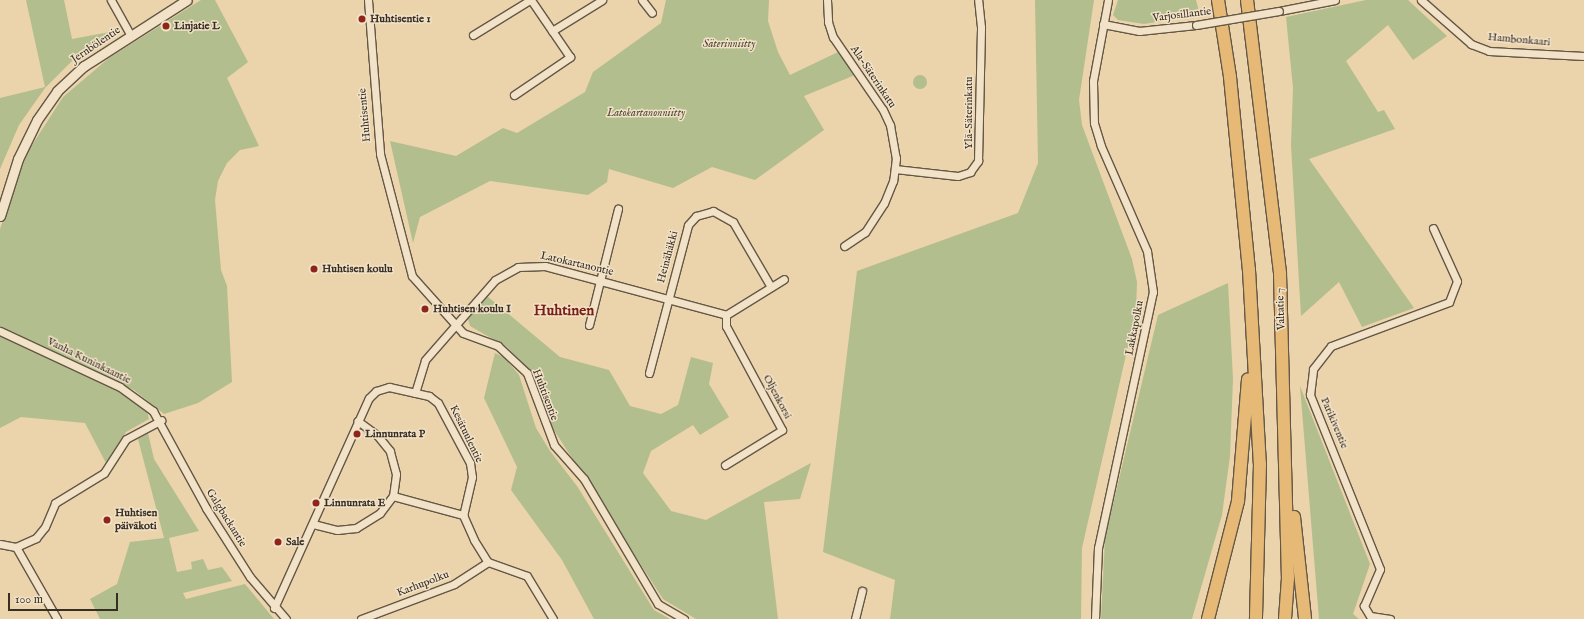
<!DOCTYPE html>
<meta charset="utf-8">
<style>
body{margin:0}
#map{position:relative;width:1584px;height:619px;overflow:hidden;background:#ebd3ab;font-family:"IM FELL English",serif}
div>[style]{position:absolute}
.green>*{inset:0;background:#b2be8d}
.round{border-radius:50%}
.roads{filter:drop-shadow(1px 0 #645746) drop-shadow(-1px 0 #645746) drop-shadow(0 1px #645746) drop-shadow(0 -1px #645746)}
.street>*{height:7px;margin:-3.5px;padding:0 3.5px;transform-origin:3.5px;border-radius:3.5px;background:#f2e2c8}
.secondary>*{height:9px;margin:-4.5px;padding:0 4.5px;transform-origin:4.5px;border-radius:4.5px;background:#f2e2c8}
.highway>*{height:12px;margin:-6px;padding:0 6px;transform-origin:6px;border-radius:6px;background:#e6ba76}
.bridges{filter:drop-shadow(1px 0 #645746) drop-shadow(-1px 0 #645746) drop-shadow(0 1px #645746) drop-shadow(0 -1px #645746)}
.street-bridge>*{height:7px;margin:-3.5px;padding:0 3.5px;transform-origin:3.5px;border-radius:3.5px;background:#f2e2c8}
.dots>*{width:11px;height:11px;translate:-50% -50%;box-sizing:border-box;border:2px solid #f2e2c8;border-radius:50%}
span{translate:-50% -50%;white-space:nowrap;text-align:center;line-height:1.15;-webkit-text-stroke:3px #f2e2c8;paint-order:stroke}
.street-label{font-size:11px;color:#372e24}
.poi-label{font-size:11px;color:#372e24;font-weight:700}
.left{translate:0 -50%;text-align:left}
.park-label{font-size:11px;color:#504b39;font-style:italic}
.district-label{font-size:15px;color:#7a1f14;font-weight:700}
.scale{position:absolute;left:8px;top:593px;width:110px;height:18px;box-sizing:border-box;border:2px solid #372e24;border-top:0;padding-left:5px;font-size:12px;line-height:14px;white-space:nowrap;color:#372e24;-webkit-text-stroke:3px #f2e2c8;paint-order:stroke}
</style>
<div id="map">
<div class="green">
<i style="clip-path:polygon(26px 0,64px 0,72px 39px,110px 32px,76px 57px,45px 88px,19px 125px,0 169px,0 98px,45px 87px)"></i>
<i style="clip-path:polygon(201px 0,215px 0,248px 62px,227px 78px,259px 146px,240px 150px,227px 163px,218px 181px,215px 200px,221px 270px,227px 286px,232px 382px,198px 403px,164px 414px,134px 390px,0 328px,0 229px,25px 156px,63px 97px,109px 58px)"></i>
<i style="clip-path:polygon(666px 0,769px 0,768px 21px,778px 52px,790px 75px,838px 52px,855px 75px,804px 96px,824px 130px,755px 180px,712px 167px,673px 188px,609px 169px,607px 182px,588px 195px,490px 181px,420px 217px,413px 243px,390px 141px,456px 156px,503px 128px,517px 133px,585px 92px,593px 72px,661px 23px)"></i>
<i style="clip-path:polygon(1035px 0,1094px 0,1079px 100px,1082px 125px,1132px 259px,1137px 282px,1136px 311px,1082px 548px,1081px 619px,890px 619px,895px 580px,823px 552px,857px 271px,1018px 213px,1038px 163px)"></i>
<i style="clip-path:polygon(1118px 0,1196px 0,1200px 15px,1144px 24px,1118px 20px,1113px 15px)"></i>
<i style="clip-path:polygon(1366px 0,1408px 0,1447px 36px,1413px 60px,1388px 25px,1346px 61px,1378px 112px,1384px 110px,1395px 129px,1309px 159px,1414px 308px,1362px 327px,1339px 282px,1301px 316px,1291px 145px,1293px 88px,1286px 17px)"></i>
<i class="round" style="left:913px;top:75px;width:14px;height:14px"></i>
<i style="clip-path:polygon(1228px 283px,1233px 379px,1230px 456px,1222px 515px,1192px 619px,1101px 619px,1105px 538px,1158px 315px)"></i>
<i style="clip-path:polygon(487px 296px,560px 357px,609px 370px,630px 406px,661px 414px,678px 405px,691px 357px,713px 363px,709px 384px,729px 417px,700px 435px,693px 425px,651px 451px,643px 473px,671px 511px,706px 520px,811px 463px,800px 499px,764px 502px,778px 619px,696px 619px,663px 599px,550px 424px,531px 373px,507px 347px,470px 326px,468px 319px)"></i>
<i style="clip-path:polygon(0 334px,116px 389px,146px 408px,149px 419px,126px 432px,106px 463px,85px 423px,21px 417px,0 428px)"></i>
<i style="clip-path:polygon(495px 353px,505px 358px,519px 375px,536px 428px,550px 451px,577px 486px,654px 610px,670px 619px,594px 619px,562px 560px,511px 490px,517px 467px,484px 398px)"></i>
<i style="clip-path:polygon(1300px 386px,1370px 564px,1353px 614px,1359px 619px,1319px 619px)"></i>
<i style="clip-path:polygon(148px 433px,154px 459px,199px 531px,169px 538px,177px 572px,192px 569px,191px 562px,203px 559px,208px 570px,222px 567px,232px 581px,183px 593px,186px 599px,245px 584px,274px 619px,100px 619px,90px 599px,117px 584px,130px 542px,164px 538px,138px 439px)"></i>
</div>
<div class="roads">
<div class="street">
<i style="left:111px;top:0;width:41px;rotate:60.9deg"></i>
<i style="left:368px;top:0;width:154px;rotate:85.5deg"></i>
<i style="left:380px;top:154px;width:126px;rotate:75.3deg"></i>
<i style="left:412px;top:276px;width:76px;rotate:48.2deg"></i>
<i style="left:463px;top:333px;width:37px;rotate:20deg"></i>
<i style="left:498px;top:346px;width:40px;rotate:43deg"></i>
<i style="left:527px;top:373px;width:77px;rotate:69.4deg"></i>
<i style="left:554px;top:445px;width:45px;rotate:48.6deg"></i>
<i style="left:584px;top:479px;width:145px;rotate:59.4deg"></i>
<i style="left:658px;top:604px;width:30px;rotate:30deg"></i>
<i style="left:642px;top:0;width:16px;rotate:52deg"></i>
<i style="left:827px;top:0;width:22px;rotate:87deg"></i>
<i style="left:828px;top:22px;width:16px;rotate:72deg"></i>
<i style="left:833px;top:37px;width:88px;rotate:55.6deg"></i>
<i style="left:883px;top:110px;width:17px;rotate:65deg"></i>
<i style="left:890px;top:125px;width:34px;rotate:80deg"></i>
<i style="left:896px;top:158px;width:23px;rotate:97deg"></i>
<i style="left:893px;top:181px;width:24px;rotate:112deg"></i>
<i style="left:884px;top:203px;width:35px;rotate:123deg"></i>
<i style="left:865px;top:232px;width:25px;rotate:146deg"></i>
<i style="left:1421px;top:0;width:67px;rotate:41.3deg"></i>
<i style="left:1471px;top:44px;width:19px;rotate:21deg"></i>
<i style="left:1489px;top:51px;width:95px;rotate:3deg"></i>
<i style="left:1279px;top:11px;width:57px;rotate:-11.1deg"></i>
<i style="left:1103px;top:24px;width:37px;rotate:11deg"></i>
<i style="left:1139px;top:31px;width:57px;rotate:-6deg"></i>
<i style="left:552px;top:31px;width:59px;rotate:-31.8deg"></i>
<i style="left:473px;top:35px;width:67px;rotate:-31.6deg"></i>
<i style="left:514px;top:95px;width:68px;rotate:-34.2deg"></i>
<i style="left:570px;top:57px;width:69px;rotate:-124.4deg"></i>
<i style="left:895px;top:169px;width:63px;rotate:6.3deg"></i>
<i style="left:958px;top:176px;width:13px;rotate:-18deg"></i>
<i style="left:970px;top:172px;width:14px;rotate:-54deg"></i>
<i style="left:978px;top:161px;width:134px;rotate:-88.7deg"></i>
<i style="left:981px;top:27px;width:27px;rotate:-96deg"></i>
<i style="left:589px;top:325px;width:120px;rotate:-76deg"></i>
<i style="left:0;top:331px;width:132px;rotate:25deg"></i>
<i style="left:120px;top:387px;width:41px;rotate:36deg"></i>
<i style="left:153px;top:411px;width:111px;rotate:61.3deg"></i>
<i style="left:206px;top:508px;width:82px;rotate:57.5deg"></i>
<i style="left:250px;top:577px;width:55px;rotate:49.4deg"></i>
<i style="left:649px;top:373px;width:153px;rotate:-75.2deg"></i>
<i style="left:688px;top:225px;width:12px;rotate:-48deg"></i>
<i style="left:696px;top:216px;width:18px;rotate:-16deg"></i>
<i style="left:713px;top:211px;width:23px;rotate:29deg"></i>
<i style="left:733px;top:222px;width:75px;rotate:59.7deg"></i>
<i style="left:415px;top:393px;width:34px;rotate:-73deg"></i>
<i style="left:425px;top:360px;width:106px;rotate:-48.8deg"></i>
<i style="left:495px;top:280px;width:26px;rotate:-29deg"></i>
<i style="left:518px;top:267px;width:27px;rotate:-2deg"></i>
<i style="left:545px;top:266px;width:188px;rotate:15.1deg"></i>
<i style="left:726px;top:315px;width:68px;rotate:-31.8deg"></i>
<i style="left:725px;top:465px;width:67px;rotate:-31.6deg"></i>
<i style="left:782px;top:430px;width:118px;rotate:-118.3deg"></i>
<i style="left:726px;top:326px;width:11px;rotate:-90deg"></i>
<i style="left:393px;top:496px;width:73px;rotate:15.2deg"></i>
<i style="left:313px;top:524px;width:25px;rotate:14deg"></i>
<i style="left:337px;top:530px;width:19px;rotate:-6deg"></i>
<i style="left:356px;top:528px;width:28px;rotate:-32deg"></i>
<i style="left:380px;top:513px;width:21px;rotate:-53deg"></i>
<i style="left:393px;top:496px;width:22px;rotate:-82deg"></i>
<i style="left:396px;top:474px;width:24px;rotate:-105deg"></i>
<i style="left:390px;top:451px;width:21px;rotate:-129deg"></i>
<i style="left:377px;top:435px;width:24px;rotate:-144deg"></i>
<i style="left:0;top:544px;width:16px;rotate:11deg"></i>
<i style="left:16px;top:547px;width:22px;rotate:-24deg"></i>
<i style="left:36px;top:538px;width:14px;rotate:-51deg"></i>
<i style="left:45px;top:527px;width:26px;rotate:-67deg"></i>
<i style="left:55px;top:503px;width:57px;rotate:-31.5deg"></i>
<i style="left:104px;top:473px;width:40px;rotate:-57.1deg"></i>
<i style="left:126px;top:439px;width:40px;rotate:-28deg"></i>
<i style="left:16px;top:547px;width:83px;rotate:60.3deg"></i>
<i style="left:274px;top:608px;width:230px;rotate:-65.7deg"></i>
<i style="left:369px;top:398px;width:10px;rotate:-45deg"></i>
<i style="left:376px;top:391px;width:14px;rotate:-17deg"></i>
<i style="left:389px;top:387px;width:41px;rotate:12.7deg"></i>
<i style="left:429px;top:396px;width:11px;rotate:38deg"></i>
<i style="left:438px;top:403px;width:68px;rotate:61.9deg"></i>
<i style="left:470px;top:463px;width:14px;rotate:82deg"></i>
<i style="left:472px;top:477px;width:39px;rotate:103deg"></i>
<i style="left:463px;top:515px;width:27px;rotate:66deg"></i>
<i style="left:474px;top:540px;width:26px;rotate:58deg"></i>
<i style="left:488px;top:562px;width:41px;rotate:19.7deg"></i>
<i style="left:527px;top:576px;width:50px;rotate:58.8deg"></i>
<i style="left:361px;top:619px;width:99px;rotate:-20.6deg"></i>
<i style="left:454px;top:584px;width:40px;rotate:-32.9deg"></i>
<i style="left:855px;top:619px;width:29px;rotate:-76deg"></i>
<i style="left:1095px;top:619px;width:71px;rotate:-87.6deg"></i>
<i style="left:1098px;top:548px;width:262px;rotate:-77.9deg"></i>
<i style="left:1153px;top:292px;width:41px;rotate:-98.3deg"></i>
<i style="left:1147px;top:251px;width:115px;rotate:-113.7deg"></i>
<i style="left:1101px;top:146px;width:24px;rotate:-107deg"></i>
<i style="left:1094px;top:123px;width:42px;rotate:-91.4deg"></i>
<i style="left:1093px;top:81px;width:82px;rotate:-79.5deg"></i>
<i style="left:1390px;top:619px;width:20px;rotate:-171deg"></i>
<i style="left:1370px;top:616px;width:12px;rotate:-121deg"></i>
<i style="left:1364px;top:606px;width:40px;rotate:-66.6deg"></i>
<i style="left:1380px;top:569px;width:188px;rotate:-111.9deg"></i>
<i style="left:1310px;top:395px;width:26px;rotate:-83deg"></i>
<i style="left:1313px;top:369px;width:29px;rotate:-52deg"></i>
<i style="left:1331px;top:346px;width:126px;rotate:-20.4deg"></i>
<i style="left:1449px;top:302px;width:22px;rotate:-69deg"></i>
<i style="left:1457px;top:281px;width:58px;rotate:-114.4deg"></i>
</div>
<div class="secondary">
<i style="left:0;top:216px;width:60px;rotate:-72.5deg"></i>
<i style="left:18px;top:159px;width:43px;rotate:-64deg"></i>
<i style="left:37px;top:120px;width:35px;rotate:-55deg"></i>
<i style="left:57px;top:91px;width:37px;rotate:-43deg"></i>
<i style="left:84px;top:66px;width:122px;rotate:-32.7deg"></i>
</div>
<div class="highway">
<i style="left:1218px;top:0;width:78px;rotate:81.1deg"></i>
<i style="left:1230px;top:77px;width:194px;rotate:84.4deg"></i>
<i style="left:1249px;top:270px;width:194px;rotate:86.8deg"></i>
<i style="left:1260px;top:464px;width:155px;rotate:91.5deg"></i>
<i style="left:1247px;top:0;width:276px;rotate:83.1deg"></i>
<i style="left:1280px;top:274px;width:304px;rotate:88.5deg"></i>
<i style="left:1288px;top:578px;width:41px;rotate:94.2deg"></i>
<i style="left:1294px;top:517px;width:103px;rotate:83.8deg"></i>
<i style="left:1208px;top:619px;width:122px;rotate:-75.7deg"></i>
<i style="left:1238px;top:501px;width:122px;rotate:-85.3deg"></i>
</div>
</div>
<div class="bridges">
<div class="street-bridge">
<i style="left:1196px;top:25px;width:84px;rotate:-9.6deg"></i>
</div>
</div>
<div class="dots">
<i style="left:362px;top:19px;background:#8f2418"></i>
<i style="left:166px;top:26px;background:#8f2418"></i>
<i style="left:314px;top:269px;background:#8f2418"></i>
<i style="left:425px;top:309px;background:#8f2418"></i>
<i style="left:357px;top:434px;background:#8f2418"></i>
<i style="left:316px;top:503px;background:#8f2418"></i>
<i style="left:107px;top:520px;background:#8f2418"></i>
<i style="left:278px;top:542px;background:#8f2418"></i>
</div>
<div class="street-label">
<span style="left:1182px;top:15px;rotate:-7deg">Varjosillantie</span>
<span style="left:1519px;top:40px;rotate:5deg">Hambonkaari</span>
<span style="left:96px;top:45px;rotate:-34deg">Jernbölentie</span>
<span style="left:873px;top:77px;rotate:56deg">Ala-Säterinkatu</span>
<span style="left:969px;top:113px;rotate:-90deg">Ylä-Säterinkatu</span>
<span style="left:365px;top:115px;rotate:-95deg">Huhtisentie</span>
<span style="left:668px;top:257px;rotate:-75deg">Heinähäkki</span>
<span style="left:577px;top:264px;rotate:13deg">Latokartanontie</span>
<span style="left:1281px;top:309px;rotate:-92deg">Valtatie 7</span>
<span style="left:1135px;top:328px;rotate:-79deg">Lakkapolku</span>
<span style="left:89px;top:361px;rotate:26deg">Vanha Kuninkaantie</span>
<span style="left:545px;top:395px;rotate:69deg">Huhtisentie</span>
<span style="left:777px;top:397px;rotate:62deg">Oljenkorsi</span>
<span style="left:1334px;top:423px;rotate:67deg">Parikiventie</span>
<span style="left:466px;top:434px;rotate:64deg">Kesätuulentie</span>
<span style="left:226px;top:518px;rotate:58deg">Galgbackantie</span>
<span style="left:423px;top:584px;rotate:-21deg">Karhupolku</span>
</div>
<div class="poi-label">
<span class="left" style="left:370px;top:19px">Huhtisentie 1</span>
<span class="left" style="left:174px;top:26px">Linjatie L</span>
<span class="left" style="left:322px;top:269px">Huhtisen koulu</span>
<span class="left" style="left:433px;top:309px">Huhtisen koulu I</span>
<span class="left" style="left:365px;top:434px">Linnunrata P</span>
<span class="left" style="left:324px;top:503px">Linnunrata E</span>
<span class="left" style="left:115px;top:520px">Huhtisen<br>päiväkoti</span>
<span class="left" style="left:286px;top:542px">Sale</span>
</div>
<div class="park-label">
<span style="left:729px;top:44px">Säterinniitty</span>
<span style="left:646px;top:113px">Latokartanonniitty</span>
</div>
<div class="district-label">
<span style="left:564px;top:311px">Huhtinen</span>
</div>
<div class="scale">100 m</div>
</div>
